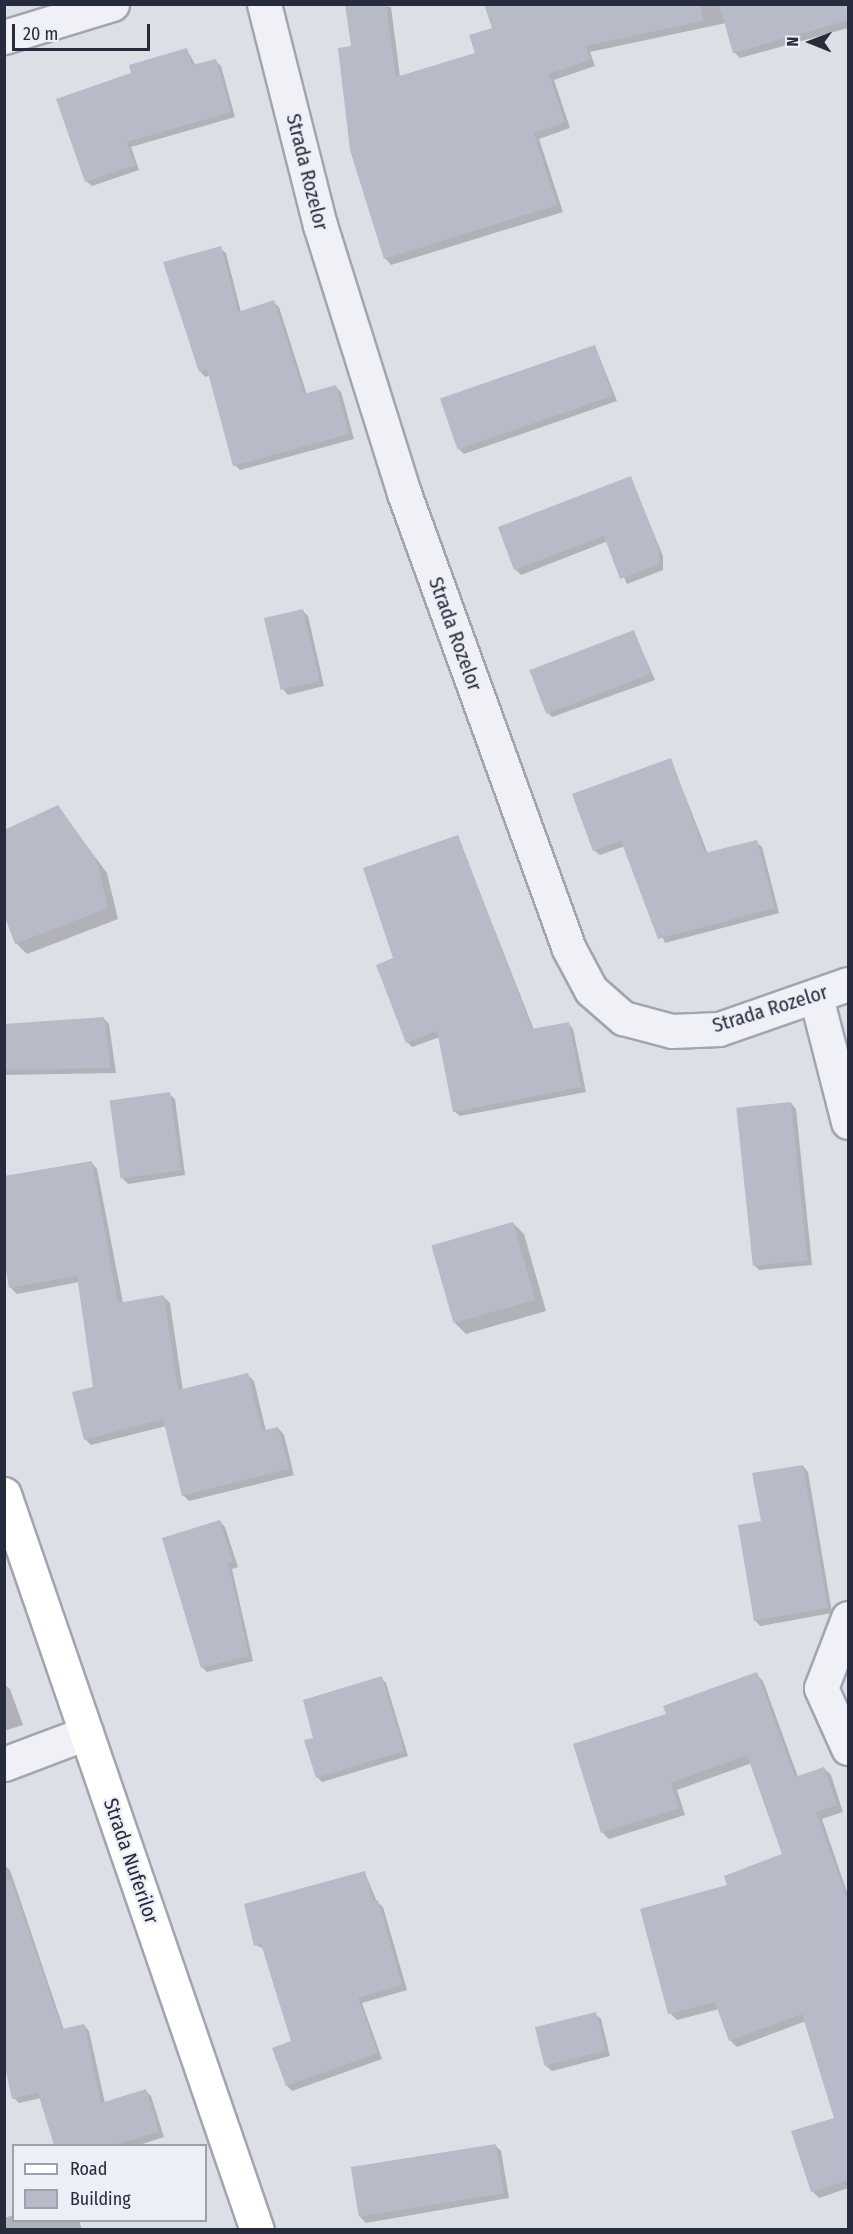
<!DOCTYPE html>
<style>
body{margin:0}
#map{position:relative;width:853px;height:2234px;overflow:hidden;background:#dddfe7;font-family:"Fira Sans Condensed",sans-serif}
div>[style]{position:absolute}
.shadow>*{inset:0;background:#0003}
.building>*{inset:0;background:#b7bac7;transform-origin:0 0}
.roads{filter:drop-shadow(2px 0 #a2a5b1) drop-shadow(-2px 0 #a2a5b1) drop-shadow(0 2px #a2a5b1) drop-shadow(0 -2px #a2a5b1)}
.street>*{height:33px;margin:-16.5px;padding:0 16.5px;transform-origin:16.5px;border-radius:16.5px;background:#f0f1f6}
.secondary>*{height:33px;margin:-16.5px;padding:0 16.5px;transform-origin:16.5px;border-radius:16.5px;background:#fff}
span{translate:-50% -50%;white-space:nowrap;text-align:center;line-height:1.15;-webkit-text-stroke:4.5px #eceff5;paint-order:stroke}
.street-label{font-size:20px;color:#262b3e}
.frame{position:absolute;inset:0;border:6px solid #262b3e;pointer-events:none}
.legend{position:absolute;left:12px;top:2144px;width:195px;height:78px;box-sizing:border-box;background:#eceff5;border:2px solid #9da1ac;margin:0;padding:8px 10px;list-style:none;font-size:18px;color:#262b3e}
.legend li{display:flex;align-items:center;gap:12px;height:30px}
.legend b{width:30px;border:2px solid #9da1ac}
.north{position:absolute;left:781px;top:12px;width:60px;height:60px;-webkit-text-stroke:4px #eceff5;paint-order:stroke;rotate:271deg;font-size:16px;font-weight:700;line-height:24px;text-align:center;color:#262b3e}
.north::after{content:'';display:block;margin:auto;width:21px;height:27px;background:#262b3e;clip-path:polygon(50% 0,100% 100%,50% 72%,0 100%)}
.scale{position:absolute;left:12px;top:24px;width:138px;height:27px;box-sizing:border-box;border:3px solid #262b3e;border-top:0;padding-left:8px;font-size:18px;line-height:21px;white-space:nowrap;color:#262b3e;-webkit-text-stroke:4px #eceff5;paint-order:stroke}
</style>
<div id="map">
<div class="shadow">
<i style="clip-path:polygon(358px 4px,391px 7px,400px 77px,476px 54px,493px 29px,485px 4px,848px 4px,848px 28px,740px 58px,734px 52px,726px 23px,590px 52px,595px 66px,554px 80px,570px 128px,539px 139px,563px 212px,391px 265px,385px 258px,352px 47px)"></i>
<i style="clip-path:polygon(187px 50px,196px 66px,215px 60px,221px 66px,235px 117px,131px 147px,139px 170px,92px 186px,86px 181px,133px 74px)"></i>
<i style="clip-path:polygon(220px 248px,226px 253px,241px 312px,273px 302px,279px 307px,307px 395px,336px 387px,341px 392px,354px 439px,240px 470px,235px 465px,210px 375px,205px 377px,200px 371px)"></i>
<i style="clip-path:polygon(595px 346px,617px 401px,464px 454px,459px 449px)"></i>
<i style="clip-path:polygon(631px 478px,663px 556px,663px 570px,627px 584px,608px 541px,521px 575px,515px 569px)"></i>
<i style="clip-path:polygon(303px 611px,308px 616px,324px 686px,288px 695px,283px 689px)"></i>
<i style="clip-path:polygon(634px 632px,655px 680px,552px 717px,547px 712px)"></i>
<i style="clip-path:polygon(671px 760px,708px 854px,756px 842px,762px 847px,779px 913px,665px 943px,625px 846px,600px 855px,594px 850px)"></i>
<i style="clip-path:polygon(58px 807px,107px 873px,118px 919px,27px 954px,16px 943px)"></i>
<i style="clip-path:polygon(458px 837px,534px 1030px,568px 1023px,573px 1029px,586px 1092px,460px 1116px,454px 1111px,440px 1037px,412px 1047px,407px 1042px,395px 959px)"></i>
<i style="clip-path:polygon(104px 1019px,109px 1024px,116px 1073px,4px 1075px,4px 1025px)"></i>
<i style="clip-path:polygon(169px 1094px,175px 1099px,185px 1175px,128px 1184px,123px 1179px)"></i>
<i style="clip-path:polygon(791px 1103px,796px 1109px,812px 1265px,759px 1270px,754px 1265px)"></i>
<i style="clip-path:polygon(91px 1162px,97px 1169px,123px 1303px,164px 1297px,170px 1303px,183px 1391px,248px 1375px,254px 1381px,266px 1431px,278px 1428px,284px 1435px,294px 1475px,189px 1501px,183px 1495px,166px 1426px,91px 1445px,85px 1439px,95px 1388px,79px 1282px,17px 1294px,11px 1288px)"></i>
<i style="clip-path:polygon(513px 1223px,524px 1234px,546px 1311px,466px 1334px,455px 1323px)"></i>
<i style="clip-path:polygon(803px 1466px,808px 1472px,832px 1613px,760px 1626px,755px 1620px,763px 1522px)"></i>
<i style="clip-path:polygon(220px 1521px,225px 1527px,238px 1567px,232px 1569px,253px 1661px,207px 1672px,202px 1667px)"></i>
<i style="clip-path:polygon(756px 1674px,763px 1681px,798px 1777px,824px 1768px,831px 1775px,843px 1812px,822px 1819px,848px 1895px,848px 2188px,819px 2198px,812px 2191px,835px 2118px,806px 2021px,737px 2047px,730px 2040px,719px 2009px,677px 2020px,670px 2013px,729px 1886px,784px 1855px,752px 1763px,677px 1790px,685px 1815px,609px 1839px,602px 1832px,668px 1715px)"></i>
<i style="clip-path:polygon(381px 1678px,386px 1683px,408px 1756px,322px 1782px,317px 1777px,315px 1739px)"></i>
<i style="clip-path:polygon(4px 1684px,10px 1689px,23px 1725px,4px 1731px)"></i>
<i style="clip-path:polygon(4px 1865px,10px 1870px,64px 2030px,84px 2025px,89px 2031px,105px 2103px,146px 2091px,151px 2096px,164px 2137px,136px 2146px,55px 2146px,41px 2098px,19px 2103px,14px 2098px,4px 2064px)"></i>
<i style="clip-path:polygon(365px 1873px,377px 1902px,383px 1907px,407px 1990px,362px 2003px,382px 2059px,292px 2091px,287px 2086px,292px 2042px,264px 1949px,256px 1945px)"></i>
<i style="clip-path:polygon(595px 2014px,601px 2019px,610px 2056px,552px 2071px,546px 2066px)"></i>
<i style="clip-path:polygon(495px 2145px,501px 2151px,509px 2198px,366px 2223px,360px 2217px)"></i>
<i style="clip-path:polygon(14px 2215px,14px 2220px,79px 2220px,82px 2230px,4px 2230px,4px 2218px)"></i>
</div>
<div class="building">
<i style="clip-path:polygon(345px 4px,386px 4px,396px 77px,475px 53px,469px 35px,492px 28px,484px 4px,701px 4px,703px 21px,585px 46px,590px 60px,549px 74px,565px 122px,534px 133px,557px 205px,384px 259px,350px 150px,338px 48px,351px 46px)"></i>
<i style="clip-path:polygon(719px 4px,849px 4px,849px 20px,733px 53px)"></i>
<i style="clip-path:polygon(187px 48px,192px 65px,216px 59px,231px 112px,127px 142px,135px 165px,85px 182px,56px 99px,131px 73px,129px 65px)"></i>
<i style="clip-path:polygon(221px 246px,238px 312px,274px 300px,304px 394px,336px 385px,349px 434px,233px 466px,207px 369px,199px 372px,163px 262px)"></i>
<i style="left:595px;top:345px;width:54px;height:164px;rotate:71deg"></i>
<i style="clip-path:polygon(631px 476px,659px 549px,659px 564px,620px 579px,604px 536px,514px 570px,498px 527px)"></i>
<i style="left:303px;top:609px;width:74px;height:40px;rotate:77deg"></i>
<i style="left:634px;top:630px;width:47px;height:112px;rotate:69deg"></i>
<i style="clip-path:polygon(671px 758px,705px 853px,757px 840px,775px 908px,658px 939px,621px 841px,593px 851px,572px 794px)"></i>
<i style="clip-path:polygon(58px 805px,97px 861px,108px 908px,15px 944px,4px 915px,4px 830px)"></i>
<i style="clip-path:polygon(458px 835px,532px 1029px,569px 1022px,581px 1087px,453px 1112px,437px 1031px,406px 1043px,376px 965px,393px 958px,363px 868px)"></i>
<i style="clip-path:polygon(104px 1017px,111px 1068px,4px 1070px,4px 1024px)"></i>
<i style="left:170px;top:1092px;width:79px;height:61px;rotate:82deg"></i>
<i style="left:791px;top:1102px;width:159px;height:55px;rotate:84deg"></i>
<i style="clip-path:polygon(92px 1161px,118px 1303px,164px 1295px,178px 1390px,248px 1373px,262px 1431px,278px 1427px,289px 1469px,182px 1496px,163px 1419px,84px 1440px,72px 1392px,93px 1387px,77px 1276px,9px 1288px,4px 1260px,4px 1176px)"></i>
<i style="left:513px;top:1222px;width:81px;height:85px;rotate:74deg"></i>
<i style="clip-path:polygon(803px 1465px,828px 1608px,754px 1621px,738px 1525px,761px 1521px,752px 1473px)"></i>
<i style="clip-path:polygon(220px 1520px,233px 1562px,228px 1563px,249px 1656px,201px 1668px,162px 1538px)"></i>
<i style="clip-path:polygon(757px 1672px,795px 1777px,824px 1767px,837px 1805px,816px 1812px,849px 1904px,849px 2180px,811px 2192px,791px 2131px,834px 2118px,802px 2014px,729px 2041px,715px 2002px,668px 2014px,640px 1909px,727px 1885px,724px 1876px,782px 1854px,747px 1755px,671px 1783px,679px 1808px,601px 1833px,573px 1744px,666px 1714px,663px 1706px)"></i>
<i style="clip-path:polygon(382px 1676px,404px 1751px,316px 1778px,304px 1740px,313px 1738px,303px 1700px)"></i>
<i style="clip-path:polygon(365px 1871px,373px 1901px,378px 1900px,402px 1985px,358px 1998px,378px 2053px,286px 2086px,272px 2048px,291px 2041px,261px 1944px,254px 1946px,244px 1904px)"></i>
<i style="clip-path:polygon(11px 1879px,62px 2029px,84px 2024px,101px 2103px,146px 2089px,159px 2132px,114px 2145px,54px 2145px,38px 2093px,12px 2099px,4px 2062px,4px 1880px)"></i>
<i style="left:596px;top:2012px;width:40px;height:63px;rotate:76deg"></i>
<i style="left:496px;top:2144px;width:50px;height:147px;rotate:81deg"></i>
</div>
<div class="roads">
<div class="street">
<i style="left:264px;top:4px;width:228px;rotate:75.8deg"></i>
<i style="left:320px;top:225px;width:281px;rotate:72.6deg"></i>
<i style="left:404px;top:493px;width:483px;rotate:70.1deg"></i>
<i style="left:568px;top:947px;width:49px;rotate:61.9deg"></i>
<i style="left:591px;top:990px;width:43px;rotate:41.2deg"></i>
<i style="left:623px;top:1018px;width:51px;rotate:14.9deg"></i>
<i style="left:672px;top:1031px;width:47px;rotate:-2.4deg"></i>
<i style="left:719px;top:1029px;width:137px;rotate:-19.2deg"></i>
<i style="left:4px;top:37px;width:113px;rotate:-17deg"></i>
<i style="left:816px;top:997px;width:129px;rotate:75.6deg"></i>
<i style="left:848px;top:1618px;width:75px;rotate:111.1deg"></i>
<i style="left:821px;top:1688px;width:66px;rotate:65.8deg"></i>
<i style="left:4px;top:1764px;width:88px;rotate:-20.7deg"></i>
</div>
<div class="secondary">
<i style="left:4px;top:1494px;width:778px;rotate:71.03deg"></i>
</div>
</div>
<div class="street-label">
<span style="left:307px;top:172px;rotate:76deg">Strada Rozelor</span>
<span style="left:455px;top:634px;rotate:70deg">Strada Rozelor</span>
<span style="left:770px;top:1009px;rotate:-17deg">Strada Rozelor</span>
<span style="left:131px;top:1861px;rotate:71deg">Strada Nuferilor</span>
</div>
<div class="frame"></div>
<ul class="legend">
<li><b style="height:8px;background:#fff"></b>Road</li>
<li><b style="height:16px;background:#b7bac7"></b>Building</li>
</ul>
<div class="north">N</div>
<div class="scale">20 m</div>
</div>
